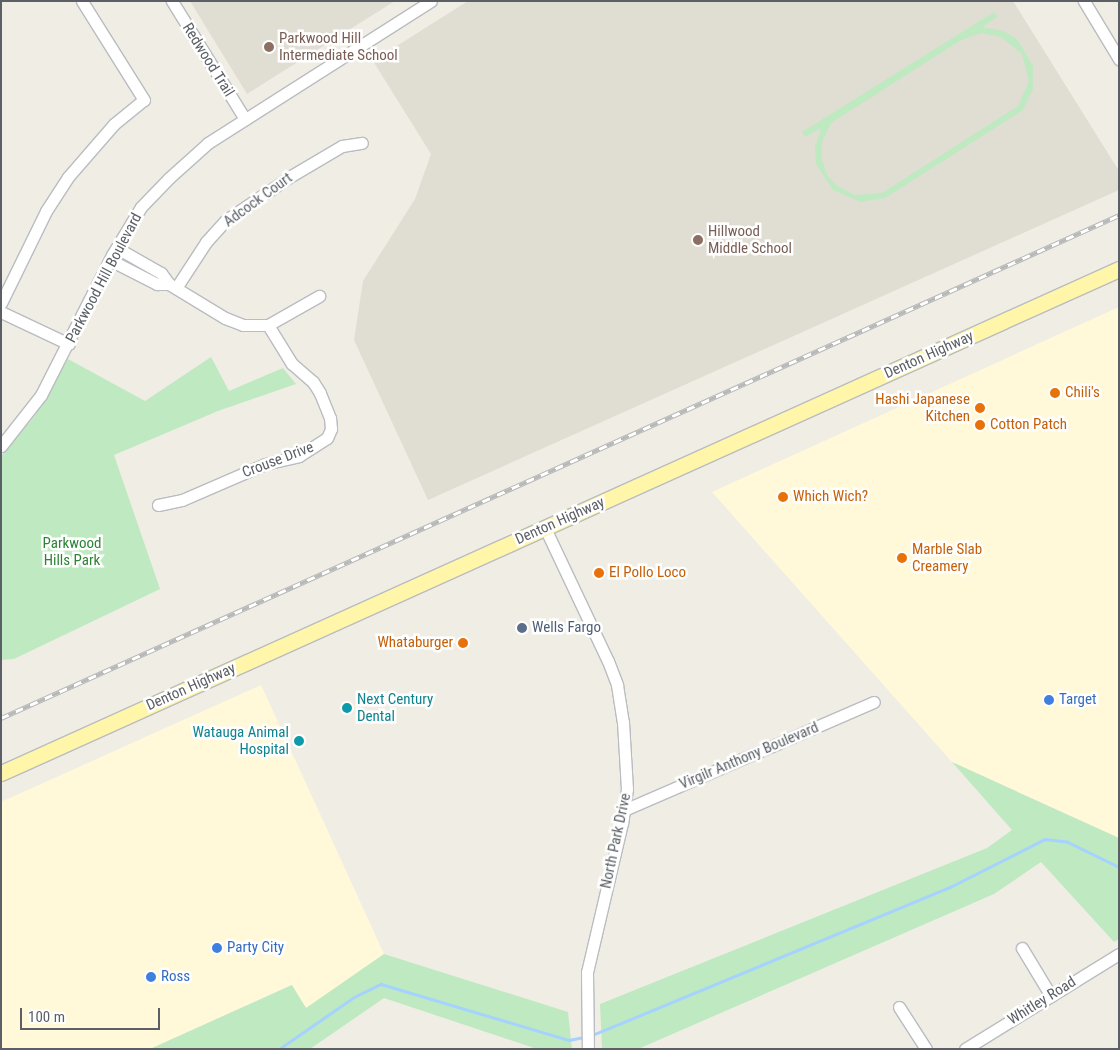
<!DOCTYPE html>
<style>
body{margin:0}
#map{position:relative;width:1120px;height:1050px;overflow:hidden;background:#f0eee4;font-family:"Roboto Condensed",sans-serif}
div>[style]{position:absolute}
.commercial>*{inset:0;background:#fff9da}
.education>*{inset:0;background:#e0ddd3}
.green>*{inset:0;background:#bee9c1}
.stream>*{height:2.5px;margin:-1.25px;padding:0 1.25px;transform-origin:1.25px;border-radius:1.25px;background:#a5d2ff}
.roads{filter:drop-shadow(1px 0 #b9bcc1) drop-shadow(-1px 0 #b9bcc1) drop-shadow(0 1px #b9bcc1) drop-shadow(0 -1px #b9bcc1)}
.minor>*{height:11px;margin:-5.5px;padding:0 5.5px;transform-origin:5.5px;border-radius:5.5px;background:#fff}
.major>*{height:15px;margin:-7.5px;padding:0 7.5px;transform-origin:7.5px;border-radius:7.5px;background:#fff6aa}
.rail>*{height:4.5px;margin-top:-2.25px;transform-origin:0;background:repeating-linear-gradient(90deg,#fff 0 8px,#b7b8b9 0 16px);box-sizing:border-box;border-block:1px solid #b7b8b9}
.dots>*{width:14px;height:14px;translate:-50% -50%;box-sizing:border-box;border:2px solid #fff;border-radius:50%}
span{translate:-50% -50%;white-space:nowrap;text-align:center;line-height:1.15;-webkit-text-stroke:5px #fff;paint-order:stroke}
.education-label{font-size:15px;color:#785e54}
.left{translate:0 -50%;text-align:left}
.street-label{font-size:15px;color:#5c6066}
.food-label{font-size:15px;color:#c56008}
.right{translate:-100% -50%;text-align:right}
.park-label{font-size:15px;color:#2d8436}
.service-label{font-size:15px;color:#4e5e75}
.culture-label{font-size:15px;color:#0d838f}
.shop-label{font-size:15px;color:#366cbe}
.frame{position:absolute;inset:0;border:2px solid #5c6066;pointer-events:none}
.scale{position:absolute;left:20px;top:1008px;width:140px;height:22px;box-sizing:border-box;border:2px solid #5c6066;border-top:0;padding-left:6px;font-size:15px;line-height:18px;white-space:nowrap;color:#5c6066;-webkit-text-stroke:4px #fff;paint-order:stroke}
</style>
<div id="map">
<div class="commercial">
<i style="clip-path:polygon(1119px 307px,1119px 838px,952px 762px,712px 492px)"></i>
<i style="clip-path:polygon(261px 685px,384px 954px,306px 1008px,291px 985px,150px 1049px,1px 1049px,1px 802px)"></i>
</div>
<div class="education">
<i style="clip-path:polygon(190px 1px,395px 1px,247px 94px)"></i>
<i style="clip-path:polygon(468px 1px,1013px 1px,1119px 171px,1119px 190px,428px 500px,354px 340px,363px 281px,415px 199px,431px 154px,373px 61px)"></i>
</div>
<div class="green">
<i style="clip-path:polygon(evenodd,994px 12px,997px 17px,982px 27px,1003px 31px,1017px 39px,1033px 66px,1033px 89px,1023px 110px,885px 198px,861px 202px,833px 190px,816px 164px,815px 148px,821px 128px,805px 137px,802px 132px,994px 12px,981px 33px,1001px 37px,1022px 54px,1029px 81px,1018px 106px,882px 193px,855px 195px,837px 186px,827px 175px,821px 156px,822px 142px,831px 123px,961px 40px,981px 33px)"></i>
<i style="clip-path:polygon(211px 357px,229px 391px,283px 368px,296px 384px,218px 411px,114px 455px,160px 589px,14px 659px,1px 660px,1px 456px,34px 417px,68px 359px,145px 401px)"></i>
<i style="clip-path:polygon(952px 762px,1119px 838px,1119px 939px,1114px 942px,1041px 862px,994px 894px,638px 1049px,602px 1049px,600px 1004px,987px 848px,1012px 830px)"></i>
<i style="clip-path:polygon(384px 954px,568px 1012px,572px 1049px,537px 1049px,384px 998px,310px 1049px,150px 1049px,292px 985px,306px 1008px)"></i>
</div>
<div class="stream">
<i style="left:590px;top:1036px;width:390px;rotate:-22.5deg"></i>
<i style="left:950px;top:887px;width:106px;rotate:-26.8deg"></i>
<i style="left:1045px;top:839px;width:23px;rotate:7deg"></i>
<i style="left:1068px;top:842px;width:57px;rotate:26.1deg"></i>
<i style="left:279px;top:1049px;width:91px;rotate:-34.7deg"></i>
<i style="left:354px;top:997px;width:30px;rotate:-26deg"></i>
<i style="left:381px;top:984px;width:196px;rotate:16.6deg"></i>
<i style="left:569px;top:1040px;width:16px;rotate:-11deg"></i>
</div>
<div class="roads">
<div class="minor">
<i style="left:172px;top:1px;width:139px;rotate:58.3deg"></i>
<i style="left:1084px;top:1px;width:68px;rotate:58.9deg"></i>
<i style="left:117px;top:248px;width:51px;rotate:29.6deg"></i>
<i style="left:161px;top:273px;width:14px;rotate:54deg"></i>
<i style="left:169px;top:284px;width:66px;rotate:31.3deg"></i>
<i style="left:225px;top:318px;width:19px;rotate:21deg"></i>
<i style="left:243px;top:325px;width:25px"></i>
<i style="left:268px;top:325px;width:59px;rotate:-29.6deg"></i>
<i style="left:110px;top:260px;width:53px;rotate:27.1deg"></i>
<i style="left:157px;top:284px;width:12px"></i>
<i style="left:176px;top:288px;width:55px;rotate:-56.9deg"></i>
<i style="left:206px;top:242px;width:30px;rotate:-48deg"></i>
<i style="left:226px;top:220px;width:78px;rotate:-34.1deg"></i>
<i style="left:291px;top:176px;width:59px;rotate:-30.5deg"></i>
<i style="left:342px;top:146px;width:20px;rotate:-9deg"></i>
<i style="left:1px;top:303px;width:102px;rotate:-63.9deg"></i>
<i style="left:46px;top:211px;width:40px;rotate:-57.1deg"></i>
<i style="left:68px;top:177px;width:70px;rotate:-49deg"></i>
<i style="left:114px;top:124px;width:38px;rotate:-39deg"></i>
<i style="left:144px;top:100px;width:117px;rotate:-122.1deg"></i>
<i style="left:1px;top:312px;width:75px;rotate:25.2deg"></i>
<i style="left:1px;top:446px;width:65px;rotate:-51.9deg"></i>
<i style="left:41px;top:395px;width:157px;rotate:-63.1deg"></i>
<i style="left:112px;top:255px;width:56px;rotate:-58.9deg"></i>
<i style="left:141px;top:207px;width:40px;rotate:-46deg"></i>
<i style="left:169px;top:178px;width:52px;rotate:-41.9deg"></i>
<i style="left:208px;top:143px;width:264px;rotate:-32.5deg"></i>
<i style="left:158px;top:505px;width:25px;rotate:-12deg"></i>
<i style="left:182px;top:500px;width:90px;rotate:-23.4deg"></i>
<i style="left:265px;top:464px;width:35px;rotate:-13deg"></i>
<i style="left:299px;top:456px;width:33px;rotate:-33deg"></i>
<i style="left:327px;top:438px;width:10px;rotate:-66deg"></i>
<i style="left:331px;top:429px;width:11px;rotate:-95deg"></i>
<i style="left:330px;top:418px;width:27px;rotate:-112deg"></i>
<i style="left:320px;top:393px;width:13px;rotate:-122deg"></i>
<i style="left:313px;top:382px;width:28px;rotate:-139deg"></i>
<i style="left:292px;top:364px;width:46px;rotate:-121.6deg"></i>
<i style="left:545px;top:528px;width:147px;rotate:64.7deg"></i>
<i style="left:608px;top:661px;width:26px;rotate:69deg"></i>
<i style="left:617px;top:685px;width:37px;rotate:81deg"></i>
<i style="left:623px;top:722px;width:67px;rotate:86.6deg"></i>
<i style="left:627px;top:789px;width:34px;rotate:98deg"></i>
<i style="left:622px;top:823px;width:153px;rotate:103.2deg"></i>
<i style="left:587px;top:972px;width:77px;rotate:89.3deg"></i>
<i style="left:624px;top:810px;width:272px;rotate:-23.4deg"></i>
<i style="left:1022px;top:948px;width:56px;rotate:58.9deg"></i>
<i style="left:899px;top:1007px;width:50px;rotate:57.3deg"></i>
<i style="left:965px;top:1049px;width:181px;rotate:-31.7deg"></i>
</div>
<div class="major">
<i style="left:1px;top:773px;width:1226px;rotate:-24.27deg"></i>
</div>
</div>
<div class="rail">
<i style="left:1px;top:718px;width:1226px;rotate:-24.22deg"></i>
</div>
<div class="dots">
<i style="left:269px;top:47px;background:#8d6e63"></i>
<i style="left:698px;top:240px;background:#8d6e63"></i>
<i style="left:1055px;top:393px;background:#e8710a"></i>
<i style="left:980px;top:408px;background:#e8710a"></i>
<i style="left:980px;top:425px;background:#e8710a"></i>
<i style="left:783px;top:497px;background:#e8710a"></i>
<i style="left:902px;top:558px;background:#e8710a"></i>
<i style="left:599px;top:573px;background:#e8710a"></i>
<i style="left:522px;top:628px;background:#5c6f8a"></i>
<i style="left:463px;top:643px;background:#e8710a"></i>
<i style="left:1049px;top:700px;background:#3f7fe0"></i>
<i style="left:347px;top:708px;background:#0f9aa8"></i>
<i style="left:299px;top:741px;background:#0f9aa8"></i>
<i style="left:217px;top:948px;background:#3f7fe0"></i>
<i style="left:151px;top:977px;background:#3f7fe0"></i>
</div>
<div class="education-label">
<span class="left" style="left:279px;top:47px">Parkwood Hill<br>Intermediate School</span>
<span class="left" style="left:708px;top:240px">Hillwood<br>Middle School</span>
</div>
<div class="street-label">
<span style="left:208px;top:60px;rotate:58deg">Redwood Trail</span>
<span style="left:258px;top:200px;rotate:-36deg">Adcock Court</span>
<span style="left:104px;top:278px;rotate:-62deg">Parkwood Hill Boulevard</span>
<span style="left:929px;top:355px;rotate:-24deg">Denton Highway</span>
<span style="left:278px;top:460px;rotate:-21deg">Crouse Drive</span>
<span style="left:560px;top:521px;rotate:-24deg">Denton Highway</span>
<span style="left:191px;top:687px;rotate:-24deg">Denton Highway</span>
<span style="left:749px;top:756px;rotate:-23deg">Virgilr Anthony Boulevard</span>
<span style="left:616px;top:841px;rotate:-78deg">North Park Drive</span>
<span style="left:1042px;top:1001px;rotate:-32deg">Whitley Road</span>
</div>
<div class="food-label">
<span class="left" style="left:1065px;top:393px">Chili's</span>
<span class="right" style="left:970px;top:408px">Hashi Japanese<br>Kitchen</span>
<span class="left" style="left:990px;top:425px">Cotton Patch</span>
<span class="left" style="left:793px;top:497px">Which Wich?</span>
<span class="left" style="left:912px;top:558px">Marble Slab<br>Creamery</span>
<span class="left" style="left:609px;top:573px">El Pollo Loco</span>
<span class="right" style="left:453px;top:643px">Whataburger</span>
</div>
<div class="park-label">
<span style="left:72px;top:552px">Parkwood<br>Hills Park</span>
</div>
<div class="service-label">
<span class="left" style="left:532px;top:628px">Wells Fargo</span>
</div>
<div class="culture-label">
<span class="left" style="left:357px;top:708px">Next Century<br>Dental</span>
<span class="right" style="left:289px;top:741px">Watauga Animal<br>Hospital</span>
</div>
<div class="shop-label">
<span class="left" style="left:1059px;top:700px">Target</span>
<span class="left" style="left:227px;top:948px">Party City</span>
<span class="left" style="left:161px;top:977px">Ross</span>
</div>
<div class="frame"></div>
<div class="scale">100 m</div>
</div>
